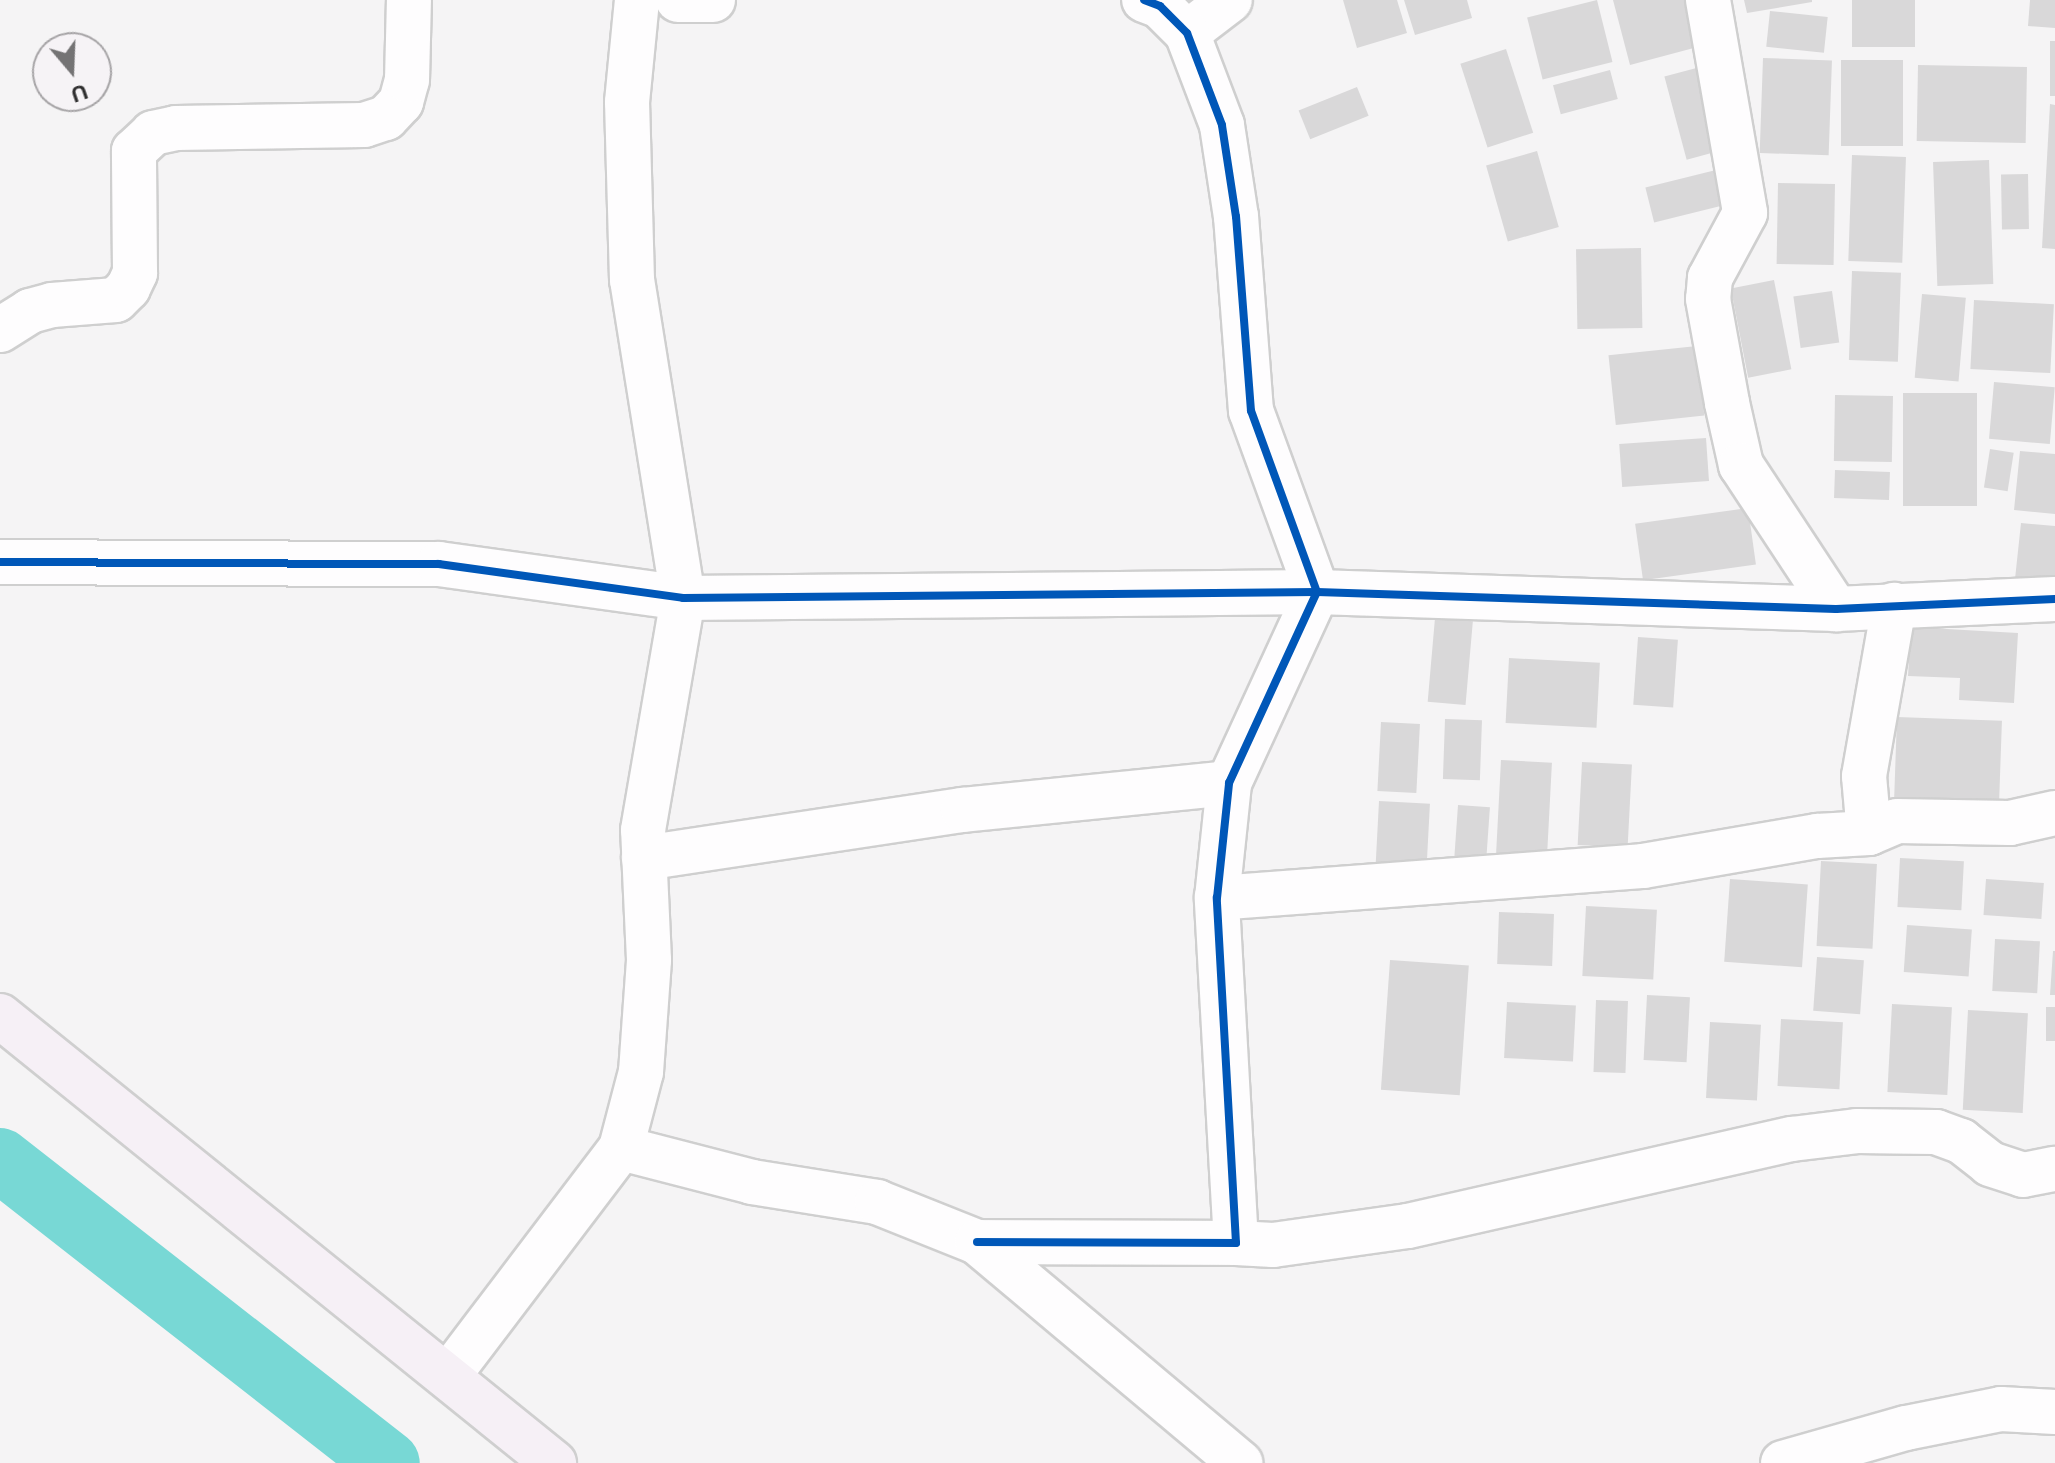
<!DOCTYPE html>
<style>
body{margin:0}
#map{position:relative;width:2055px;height:1463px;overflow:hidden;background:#f5f4f5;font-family:Arial,sans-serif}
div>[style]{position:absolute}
.canal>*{height:64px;margin:-32px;padding:0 32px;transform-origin:32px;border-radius:32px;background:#78d8d5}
.building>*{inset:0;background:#d9d8d9;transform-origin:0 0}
.roads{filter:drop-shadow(2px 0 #cfcfcf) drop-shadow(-2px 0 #cfcfcf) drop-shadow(0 2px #cfcfcf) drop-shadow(0 -2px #cfcfcf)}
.minor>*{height:44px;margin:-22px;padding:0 22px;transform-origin:22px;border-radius:22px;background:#fefdfe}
.major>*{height:44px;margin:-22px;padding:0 22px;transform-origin:22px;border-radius:22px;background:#f6f0f6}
.cycleway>*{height:8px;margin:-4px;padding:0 4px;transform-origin:4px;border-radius:4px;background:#0057b8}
span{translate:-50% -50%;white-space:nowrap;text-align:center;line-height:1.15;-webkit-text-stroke:8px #f6f3f6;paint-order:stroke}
.north{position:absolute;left:32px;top:32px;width:80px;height:80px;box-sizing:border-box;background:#f6f3f6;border:2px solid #a6a4a6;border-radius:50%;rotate:161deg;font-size:22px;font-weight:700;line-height:32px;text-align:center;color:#2e2d2e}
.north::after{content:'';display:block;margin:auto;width:28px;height:36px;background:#747374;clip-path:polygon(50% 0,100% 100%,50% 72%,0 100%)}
</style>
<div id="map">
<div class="canal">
<i style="left:0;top:1160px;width:492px;rotate:38deg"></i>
</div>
<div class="building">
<i style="clip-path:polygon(1343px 0,1397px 0,1407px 33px,1357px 48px)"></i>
<i style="clip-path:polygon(1404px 0,1467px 0,1472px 18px,1415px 35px)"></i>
<i style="left:1597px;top:0;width:64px;height:72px;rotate:76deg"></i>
<i style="clip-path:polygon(1613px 0,1693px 0,1705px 45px,1630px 65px)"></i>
<i style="clip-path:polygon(1744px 0,1812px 0,1812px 2px,1747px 13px)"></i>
<i style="left:1852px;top:0;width:63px;height:47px"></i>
<i style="clip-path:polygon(2030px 0,2055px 0,2055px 28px,2028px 26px)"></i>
<i style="left:1770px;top:11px;width:58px;height:36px;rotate:6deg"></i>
<i style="left:2050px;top:41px;width:5px;height:55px"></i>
<i style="left:1506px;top:49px;width:88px;height:48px;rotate:72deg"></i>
<i style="left:1763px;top:58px;width:69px;height:95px;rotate:2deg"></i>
<i style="left:1841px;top:60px;width:62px;height:86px"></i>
<i style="left:1918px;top:65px;width:109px;height:76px;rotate:1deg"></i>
<i style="left:1704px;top:66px;width:86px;height:41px;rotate:75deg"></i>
<i style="left:1610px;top:70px;width:30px;height:59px;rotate:75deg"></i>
<i style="left:1357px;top:87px;width:31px;height:63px;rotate:68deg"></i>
<i style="clip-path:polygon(2050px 104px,2055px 105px,2055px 249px,2042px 248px)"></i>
<i style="left:1537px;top:151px;width:79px;height:53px;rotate:74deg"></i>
<i style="left:1852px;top:155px;width:54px;height:106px;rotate:2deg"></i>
<i style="left:1989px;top:160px;width:124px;height:56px;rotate:88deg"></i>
<i style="left:1724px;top:168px;width:36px;height:81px;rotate:76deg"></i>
<i style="left:2028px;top:174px;width:55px;height:27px;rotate:89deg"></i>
<i style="left:1778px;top:183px;width:57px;height:81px;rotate:1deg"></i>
<i style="left:1641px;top:248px;width:80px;height:65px;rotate:89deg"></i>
<i style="left:1852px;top:271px;width:49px;height:89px;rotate:2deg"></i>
<i style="left:1774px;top:280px;width:91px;height:44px;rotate:79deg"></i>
<i style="left:1832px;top:291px;width:52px;height:39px;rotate:82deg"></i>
<i style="left:1922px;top:294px;width:44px;height:84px;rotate:5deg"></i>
<i style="left:1974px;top:300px;width:80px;height:69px;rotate:3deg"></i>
<i style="left:1697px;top:346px;width:70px;height:89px;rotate:84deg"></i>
<i style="left:1994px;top:382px;width:61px;height:57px;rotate:5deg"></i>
<i style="left:1903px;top:393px;width:74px;height:113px"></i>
<i style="left:1835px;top:395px;width:58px;height:66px;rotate:1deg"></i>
<i style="left:1706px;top:438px;width:43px;height:87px;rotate:86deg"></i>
<i style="left:1990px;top:449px;width:24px;height:39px;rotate:9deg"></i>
<i style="clip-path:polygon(2020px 451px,2055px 454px,2055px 514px,2014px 510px)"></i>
<i style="left:1835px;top:470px;width:55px;height:28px;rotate:2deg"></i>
<i style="left:1748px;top:508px;width:57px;height:114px;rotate:82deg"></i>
<i style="clip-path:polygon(2021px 523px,2055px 526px,2055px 583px,2015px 579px)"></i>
<i style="left:1435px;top:618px;width:38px;height:84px;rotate:5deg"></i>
<i style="clip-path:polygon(1911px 627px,2018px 633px,2014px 703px,1959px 700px,1960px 678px,1908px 676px)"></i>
<i style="left:1638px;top:637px;width:40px;height:68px;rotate:4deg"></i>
<i style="left:1509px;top:658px;width:91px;height:65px;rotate:3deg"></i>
<i style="left:1897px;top:717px;width:105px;height:97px;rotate:2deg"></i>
<i style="left:1445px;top:719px;width:37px;height:60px;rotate:2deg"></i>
<i style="left:1381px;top:722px;width:39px;height:69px;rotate:3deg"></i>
<i style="left:1501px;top:760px;width:51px;height:96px;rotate:3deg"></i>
<i style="left:1582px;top:762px;width:50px;height:83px;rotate:3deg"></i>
<i style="left:1379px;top:801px;width:51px;height:63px;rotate:3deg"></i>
<i style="left:1458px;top:805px;width:32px;height:53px;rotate:4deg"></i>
<i style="left:1900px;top:858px;width:64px;height:49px;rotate:3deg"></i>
<i style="left:1821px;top:861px;width:56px;height:85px;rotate:3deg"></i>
<i style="left:1730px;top:879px;width:78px;height:83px;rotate:4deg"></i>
<i style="left:1986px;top:879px;width:58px;height:36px;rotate:4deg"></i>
<i style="left:1586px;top:906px;width:71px;height:70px;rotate:3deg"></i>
<i style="left:1499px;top:912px;width:55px;height:52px;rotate:2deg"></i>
<i style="left:1907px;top:925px;width:65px;height:47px;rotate:4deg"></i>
<i style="left:1995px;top:939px;width:45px;height:52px;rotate:3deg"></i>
<i style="clip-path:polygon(2053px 951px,2055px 951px,2055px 995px,2050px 995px)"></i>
<i style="left:1817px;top:957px;width:47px;height:54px;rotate:4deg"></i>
<i style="left:1390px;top:960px;width:79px;height:130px;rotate:4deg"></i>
<i style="left:1647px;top:995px;width:43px;height:65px;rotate:3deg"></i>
<i style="left:1596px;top:1000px;width:32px;height:72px;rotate:2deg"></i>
<i style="left:1507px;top:1002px;width:69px;height:56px;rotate:3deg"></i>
<i style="left:1892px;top:1004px;width:60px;height:88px;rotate:3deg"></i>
<i style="left:2046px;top:1007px;width:9px;height:34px"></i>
<i style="left:1968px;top:1010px;width:60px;height:100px;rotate:3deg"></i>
<i style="left:1781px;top:1019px;width:62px;height:67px;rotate:3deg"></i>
<i style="left:1710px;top:1022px;width:51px;height:76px;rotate:3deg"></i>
</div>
<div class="roads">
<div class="minor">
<i style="left:678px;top:0;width:35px"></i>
<i style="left:1708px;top:0;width:216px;rotate:80.1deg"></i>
<i style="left:1745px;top:213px;width:74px;rotate:118.3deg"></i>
<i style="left:1710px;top:278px;width:21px;rotate:95deg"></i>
<i style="left:1708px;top:299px;width:106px;rotate:79.6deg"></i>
<i style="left:1727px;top:403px;width:64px;rotate:77.3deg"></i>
<i style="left:1741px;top:465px;width:173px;rotate:56.6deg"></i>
<i style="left:1187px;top:33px;width:54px;rotate:-37.5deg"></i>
<i style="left:0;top:330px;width:36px;rotate:-32deg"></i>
<i style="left:30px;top:311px;width:23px;rotate:-15deg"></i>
<i style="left:52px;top:305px;width:64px;rotate:-4.5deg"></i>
<i style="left:116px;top:300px;width:17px;rotate:-45deg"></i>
<i style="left:128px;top:288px;width:17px;rotate:-65deg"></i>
<i style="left:135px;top:273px;width:122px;rotate:-90.5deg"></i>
<i style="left:134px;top:151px;width:26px;rotate:-43deg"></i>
<i style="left:153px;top:133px;width:24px;rotate:-12deg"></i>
<i style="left:176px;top:128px;width:188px;rotate:-0.9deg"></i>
<i style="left:364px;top:125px;width:23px;rotate:-18deg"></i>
<i style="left:386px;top:118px;width:22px;rotate:-47deg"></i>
<i style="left:401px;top:102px;width:23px;rotate:-75deg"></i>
<i style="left:407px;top:80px;width:80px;rotate:-88.6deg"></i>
<i style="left:0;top:562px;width:439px;rotate:0.3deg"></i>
<i style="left:439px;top:564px;width:246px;rotate:7.9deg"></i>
<i style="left:683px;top:598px;width:634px;rotate:-0.54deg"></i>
<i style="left:1317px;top:592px;width:519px;rotate:1.88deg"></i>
<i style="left:1836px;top:609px;width:219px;rotate:-2.6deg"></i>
<i style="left:1869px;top:833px;width:30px;rotate:-23deg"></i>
<i style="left:1897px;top:821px;width:113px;rotate:1deg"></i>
<i style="left:2010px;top:823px;width:46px;rotate:-12.5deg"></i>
<i style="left:644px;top:858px;width:323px;rotate:-8.6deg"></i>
<i style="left:963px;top:810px;width:267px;rotate:-5.8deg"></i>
<i style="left:1217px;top:898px;width:427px;rotate:-4.3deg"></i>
<i style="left:1643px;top:866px;width:177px;rotate:-9.8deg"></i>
<i style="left:1817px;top:836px;width:52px;rotate:-3.3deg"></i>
<i style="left:1869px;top:833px;width:57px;rotate:-95deg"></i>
<i style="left:1864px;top:776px;width:174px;rotate:-80deg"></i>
<i style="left:621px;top:1148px;width:79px;rotate:-75.3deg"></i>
<i style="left:641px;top:1072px;width:112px;rotate:-85.9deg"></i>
<i style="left:649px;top:960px;width:130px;rotate:-92.6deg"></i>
<i style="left:643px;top:830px;width:235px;rotate:-80.2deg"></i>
<i style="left:683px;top:598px;width:322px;rotate:-99.1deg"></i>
<i style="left:632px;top:280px;width:178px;rotate:-91.6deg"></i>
<i style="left:627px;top:102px;width:102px;rotate:-84.4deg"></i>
<i style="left:977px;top:1242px;width:259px;rotate:0.2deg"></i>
<i style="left:1236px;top:1243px;width:346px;rotate:-93.2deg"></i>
<i style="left:1217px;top:898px;width:116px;rotate:-84deg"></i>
<i style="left:1229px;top:783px;width:210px;rotate:-65.3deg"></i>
<i style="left:1317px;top:592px;width:193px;rotate:-110deg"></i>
<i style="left:1251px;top:411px;width:195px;rotate:-94.4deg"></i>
<i style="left:1236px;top:217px;width:93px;rotate:-98.7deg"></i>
<i style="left:1222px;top:125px;width:98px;rotate:-110.8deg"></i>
<i style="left:1187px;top:33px;width:38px;rotate:-135deg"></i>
<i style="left:1160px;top:6px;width:17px;rotate:-159deg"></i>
<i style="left:1236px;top:1243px;width:37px;rotate:3deg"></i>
<i style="left:1273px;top:1245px;width:136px;rotate:-8deg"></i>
<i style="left:1408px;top:1226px;width:394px;rotate:-12.8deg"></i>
<i style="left:1792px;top:1139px;width:65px;rotate:-7deg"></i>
<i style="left:1857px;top:1131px;width:79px;rotate:0.7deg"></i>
<i style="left:1936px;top:1132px;width:27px;rotate:20deg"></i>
<i style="left:1961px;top:1141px;width:37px;rotate:38deg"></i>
<i style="left:1990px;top:1164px;width:35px;rotate:18deg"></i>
<i style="left:2023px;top:1175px;width:33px;rotate:-11deg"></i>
<i style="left:448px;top:1376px;width:286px;rotate:-52.8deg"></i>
<i style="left:621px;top:1148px;width:135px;rotate:14.5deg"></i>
<i style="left:752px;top:1182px;width:127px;rotate:9.1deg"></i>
<i style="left:877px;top:1202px;width:108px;rotate:21.8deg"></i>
<i style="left:977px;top:1242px;width:344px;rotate:40deg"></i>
<i style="left:1783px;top:1463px;width:128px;rotate:-15.9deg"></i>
<i style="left:1906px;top:1428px;width:97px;rotate:-11.3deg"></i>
<i style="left:2001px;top:1409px;width:54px;rotate:3.2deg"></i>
</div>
<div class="major">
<i style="left:0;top:1016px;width:712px;rotate:38.9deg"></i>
</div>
</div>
<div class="cycleway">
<i style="left:0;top:562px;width:439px;rotate:0.3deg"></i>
<i style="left:439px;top:564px;width:246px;rotate:7.9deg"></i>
<i style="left:683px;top:598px;width:634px;rotate:-0.54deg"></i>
<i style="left:1317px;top:592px;width:519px;rotate:1.88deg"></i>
<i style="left:1836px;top:609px;width:219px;rotate:-2.6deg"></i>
<i style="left:977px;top:1242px;width:259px;rotate:0.2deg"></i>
<i style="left:1236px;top:1243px;width:346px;rotate:-93.2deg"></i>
<i style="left:1217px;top:898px;width:116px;rotate:-84deg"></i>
<i style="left:1229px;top:783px;width:210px;rotate:-65.3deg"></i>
<i style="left:1317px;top:592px;width:193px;rotate:-110deg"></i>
<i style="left:1251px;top:411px;width:195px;rotate:-94.4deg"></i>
<i style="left:1236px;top:217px;width:93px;rotate:-98.7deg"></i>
<i style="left:1222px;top:125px;width:98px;rotate:-110.8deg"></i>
<i style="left:1187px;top:33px;width:38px;rotate:-135deg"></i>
<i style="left:1160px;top:6px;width:17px;rotate:-159deg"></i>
</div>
<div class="north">U</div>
</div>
